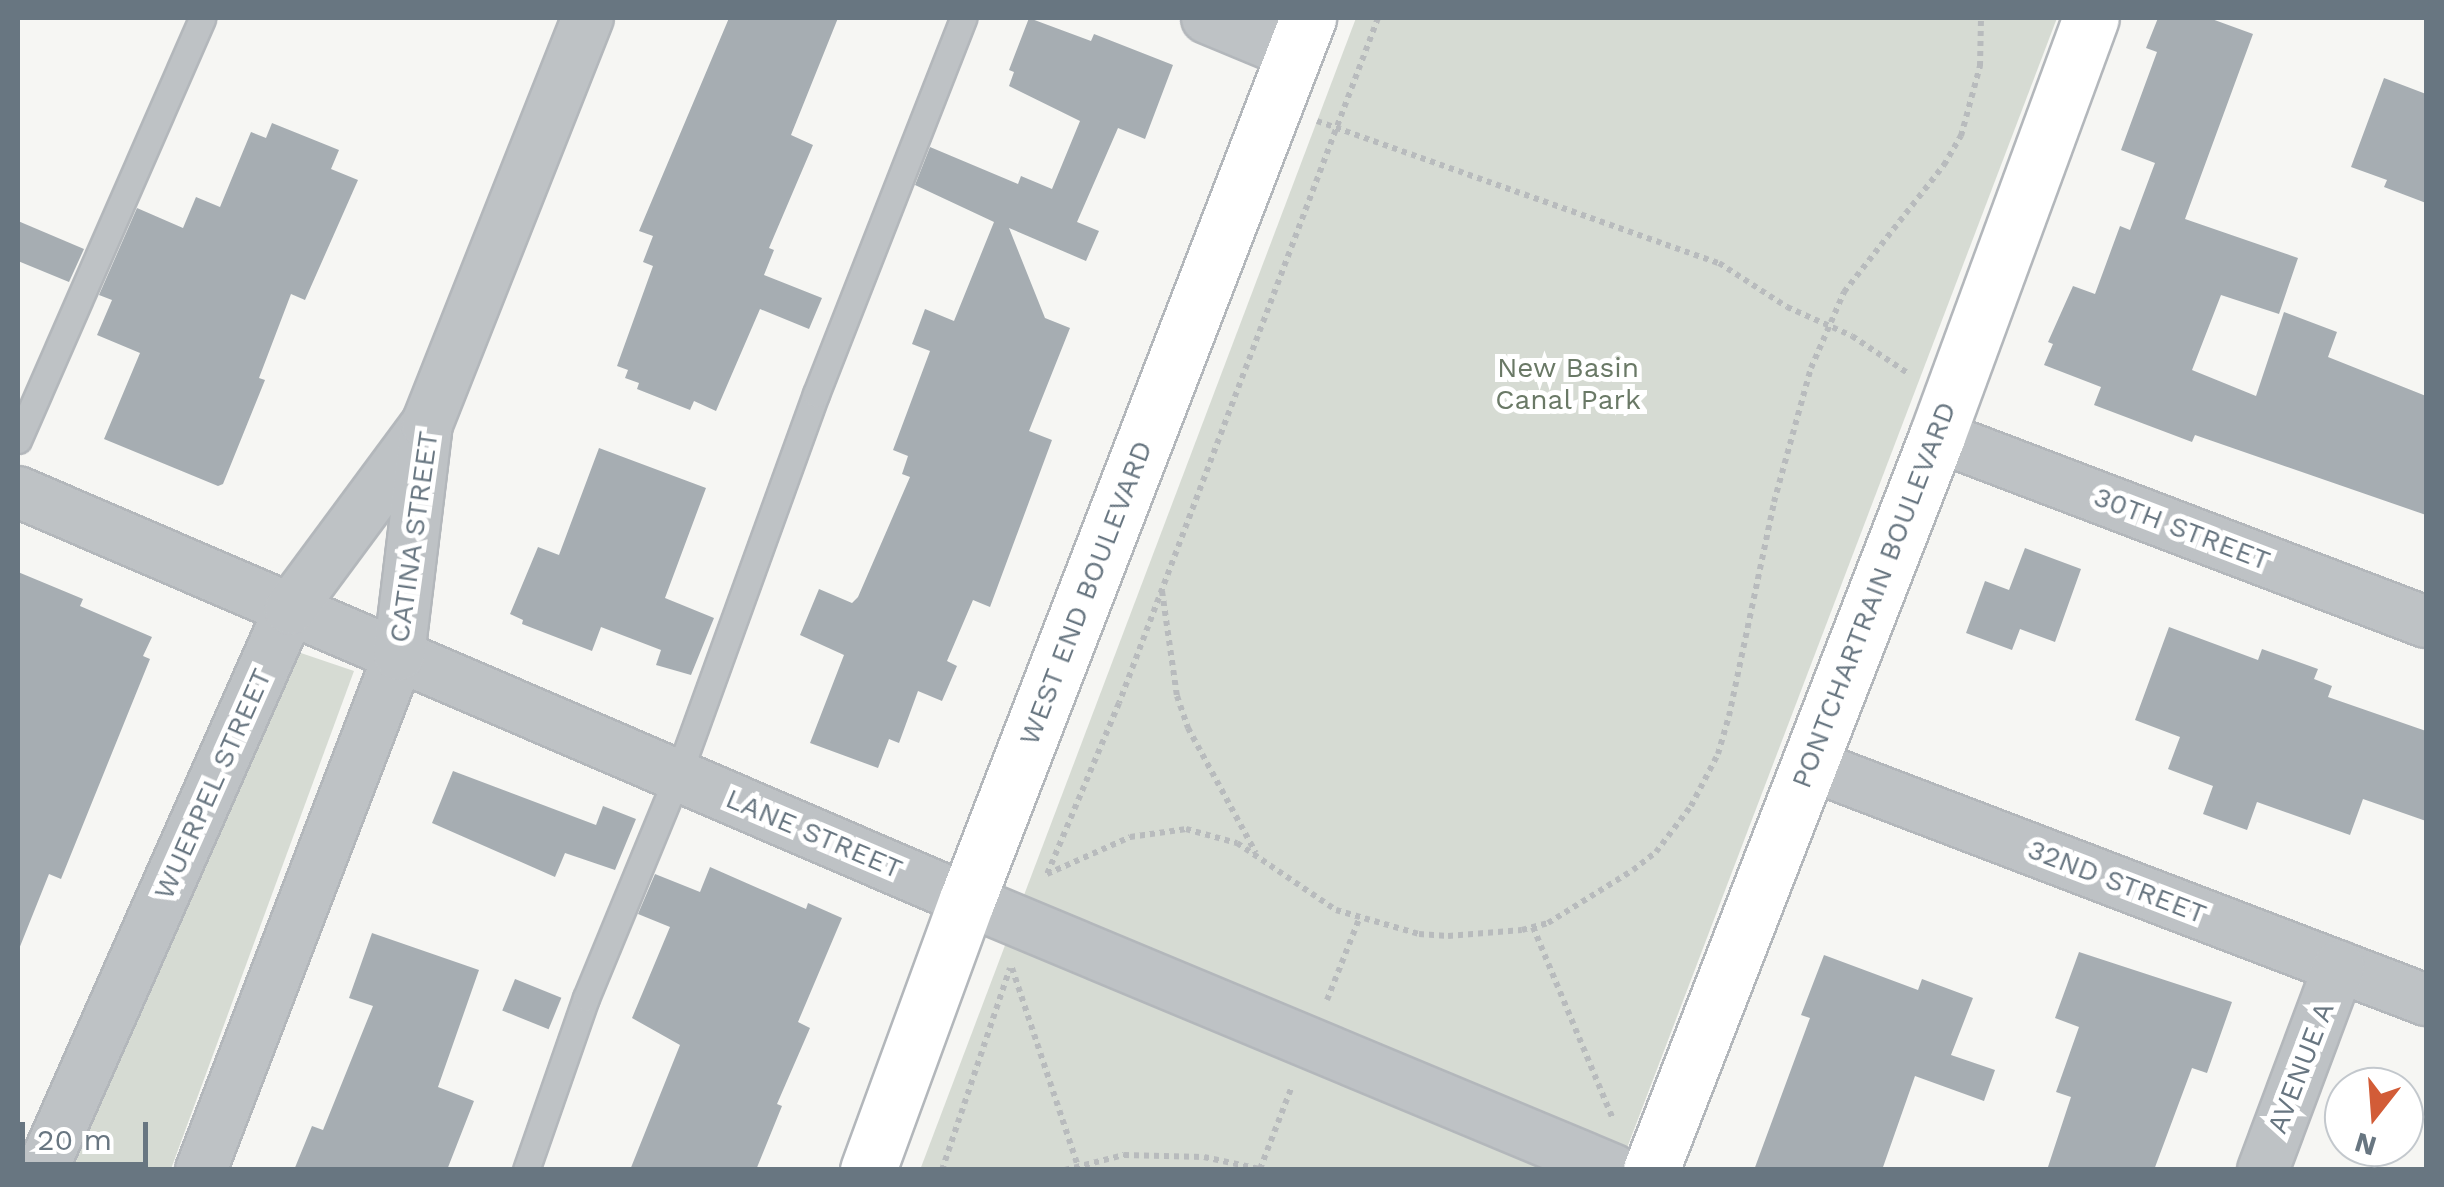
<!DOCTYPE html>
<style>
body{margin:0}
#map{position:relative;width:2444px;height:1187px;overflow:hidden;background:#f6f6f3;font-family:"Work Sans",sans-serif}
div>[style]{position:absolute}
.green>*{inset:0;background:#d6dbd3}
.building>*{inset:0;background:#a6adb2;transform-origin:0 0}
.path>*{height:6px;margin-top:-3px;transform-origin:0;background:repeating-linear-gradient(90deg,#b8bbbd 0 5px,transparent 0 10px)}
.roads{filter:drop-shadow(2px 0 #b3b7bb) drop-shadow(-2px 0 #b3b7bb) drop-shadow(0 2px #b3b7bb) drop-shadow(0 -2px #b3b7bb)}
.service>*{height:25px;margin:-12.5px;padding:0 12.5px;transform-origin:12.5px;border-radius:12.5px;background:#bec2c5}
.minor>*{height:50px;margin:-25px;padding:0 25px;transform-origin:25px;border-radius:25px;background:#bec2c5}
.secondary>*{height:55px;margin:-27.5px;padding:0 27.5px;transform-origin:27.5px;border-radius:27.5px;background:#fff}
span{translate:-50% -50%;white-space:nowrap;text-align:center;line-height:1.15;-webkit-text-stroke:10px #fff;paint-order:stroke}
.park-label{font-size:28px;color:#6a7966}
.street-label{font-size:28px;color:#687681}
.frame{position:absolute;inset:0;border:20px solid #687681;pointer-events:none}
.north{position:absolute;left:2324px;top:1067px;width:100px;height:100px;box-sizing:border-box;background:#fff;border:2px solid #c3c8cd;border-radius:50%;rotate:197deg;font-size:28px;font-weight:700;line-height:40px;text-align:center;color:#687681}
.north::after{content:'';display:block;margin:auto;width:35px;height:45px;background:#d25c37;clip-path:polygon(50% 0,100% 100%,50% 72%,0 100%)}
.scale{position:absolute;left:20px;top:1122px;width:128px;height:45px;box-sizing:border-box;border:5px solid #687681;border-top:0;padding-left:12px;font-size:30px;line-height:35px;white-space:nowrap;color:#687681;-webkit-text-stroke:8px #fff;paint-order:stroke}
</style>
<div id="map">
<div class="green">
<i style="clip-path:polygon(1356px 18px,2057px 18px,1619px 1169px,920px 1170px)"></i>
<i style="clip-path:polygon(295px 651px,354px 671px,171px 1169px,72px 1170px)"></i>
</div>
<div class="building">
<i style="clip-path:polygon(729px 18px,838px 18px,791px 135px,813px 145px,769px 248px,774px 250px,764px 275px,822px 298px,809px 329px,760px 309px,716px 411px,694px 401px,690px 410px,637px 389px,639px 383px,625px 378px,628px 370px,617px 366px,653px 266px,643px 262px,653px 236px,639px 231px)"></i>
<i style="clip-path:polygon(1029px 18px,1091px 41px,1094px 34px,1173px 65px,1145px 139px,1118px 128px,1077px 222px,1099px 231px,1086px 261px,1009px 228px,1045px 318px,1070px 328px,1029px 431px,1052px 440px,990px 607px,973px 600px,947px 661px,957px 666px,942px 701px,918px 691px,899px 743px,889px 739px,878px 768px,810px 743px,844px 655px,800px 635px,819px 589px,852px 603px,858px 597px,910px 477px,902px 474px,908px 456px,893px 450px,930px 351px,912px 344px,925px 309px,954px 321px,994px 222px,915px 185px,930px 147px,1018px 184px,1021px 176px,1052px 189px,1080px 121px,1009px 86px,1014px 72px,1009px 70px)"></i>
<i style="clip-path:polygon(2158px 18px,2209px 18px,2253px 34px,2185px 219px,2298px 258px,2279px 314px,2221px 295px,2192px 370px,2256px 396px,2284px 312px,2337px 332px,2328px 357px,2426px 396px,2426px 515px,2195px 435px,2192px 442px,2094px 405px,2101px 387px,2044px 365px,2053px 344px,2048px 342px,2073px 286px,2095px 294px,2120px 226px,2130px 230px,2155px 163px,2121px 150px,2157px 52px,2146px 48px)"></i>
<i style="clip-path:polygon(2384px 78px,2426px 94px,2426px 203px,2384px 187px,2387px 180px,2351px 167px)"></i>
<i style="clip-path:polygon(272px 123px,339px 150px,331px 169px,358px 180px,305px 300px,291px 294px,259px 378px,265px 380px,223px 484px,218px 486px,104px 439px,140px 353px,97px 335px,112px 300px,99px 295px,137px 208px,183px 228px,196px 197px,220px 207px,251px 132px,266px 138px)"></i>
<i style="clip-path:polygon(18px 221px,84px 249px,69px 282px,18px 261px)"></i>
<i style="clip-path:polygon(599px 448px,706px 488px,665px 598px,714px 618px,691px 675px,656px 665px,661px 650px,601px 627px,592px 651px,522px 624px,523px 620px,510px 614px,538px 547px,559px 555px)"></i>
<i style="clip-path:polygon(2025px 548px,2081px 569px,2055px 642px,2020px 629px,2012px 650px,1966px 633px,1985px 581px,2009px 590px)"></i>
<i style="clip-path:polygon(18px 572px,83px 599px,80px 606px,152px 637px,143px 656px,150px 659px,61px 879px,49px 874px,19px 949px)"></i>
<i style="clip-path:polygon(2169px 627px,2258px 660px,2262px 649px,2318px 669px,2314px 679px,2332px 686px,2328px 697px,2426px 731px,2426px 821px,2363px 799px,2350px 835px,2257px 802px,2247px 830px,2203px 814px,2213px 786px,2168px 769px,2180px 737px,2135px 720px)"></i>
<i style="clip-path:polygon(453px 771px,596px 825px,603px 806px,636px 819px,615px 870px,565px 853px,555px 877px,432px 823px)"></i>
<i style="clip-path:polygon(710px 867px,806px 909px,808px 903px,842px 918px,798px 1022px,810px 1028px,777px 1104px,782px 1106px,756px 1170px,630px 1170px,680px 1045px,632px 1018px,670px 927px,638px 914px,655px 874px,700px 892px)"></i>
<i style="clip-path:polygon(372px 933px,479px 970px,438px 1087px,474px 1101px,447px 1170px,294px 1170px,312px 1126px,323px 1130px,373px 1006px,349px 998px)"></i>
<i style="clip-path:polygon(2079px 952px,2232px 1002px,2207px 1073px,2192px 1068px,2154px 1170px,2047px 1170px,2071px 1097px,2056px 1092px,2079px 1027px,2055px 1018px)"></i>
<i style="clip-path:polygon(1824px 955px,1918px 990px,1922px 979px,1973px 998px,1951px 1055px,1995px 1070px,1984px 1101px,1915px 1076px,1882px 1170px,1754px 1170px,1810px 1018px,1801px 1015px)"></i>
<i style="left:515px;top:979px;width:50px;height:34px;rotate:22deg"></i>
</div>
<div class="path">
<i style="left:1378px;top:18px;width:732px;rotate:110.71deg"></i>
<i style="left:1119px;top:703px;width:186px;rotate:112.8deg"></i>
<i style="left:1047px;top:874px;width:91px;rotate:-24deg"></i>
<i style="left:1130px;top:837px;width:57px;rotate:-8.1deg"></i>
<i style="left:1186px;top:829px;width:53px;rotate:15.4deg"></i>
<i style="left:1237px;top:843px;width:120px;rotate:34.1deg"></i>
<i style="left:1336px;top:910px;width:86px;rotate:16.1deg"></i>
<i style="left:1419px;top:934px;width:29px;rotate:4deg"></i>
<i style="left:1448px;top:936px;width:74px;rotate:-4.6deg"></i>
<i style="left:1522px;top:930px;width:27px;rotate:-15deg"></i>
<i style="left:1548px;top:923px;width:100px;rotate:-31.9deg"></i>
<i style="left:1633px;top:870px;width:29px;rotate:-38deg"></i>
<i style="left:1656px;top:852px;width:58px;rotate:-52.7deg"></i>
<i style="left:1691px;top:806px;width:59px;rotate:-62.6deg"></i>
<i style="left:1718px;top:754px;width:40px;rotate:-74deg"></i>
<i style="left:1729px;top:716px;width:219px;rotate:-78.1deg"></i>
<i style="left:1774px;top:502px;width:139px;rotate:-74.6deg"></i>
<i style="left:1811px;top:368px;width:83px;rotate:-66.5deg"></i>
<i style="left:1844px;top:292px;width:162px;rotate:-51.8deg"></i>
<i style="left:1944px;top:165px;width:34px;rotate:-60deg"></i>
<i style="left:1961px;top:136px;width:73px;rotate:-74.8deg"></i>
<i style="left:1980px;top:66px;width:48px;rotate:-88.8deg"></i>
<i style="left:1317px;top:121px;width:426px;rotate:19.5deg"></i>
<i style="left:1719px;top:263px;width:81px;rotate:32.9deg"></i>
<i style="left:1787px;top:307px;width:71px;rotate:24deg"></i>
<i style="left:1852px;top:336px;width:69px;rotate:33.7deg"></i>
<i style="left:1162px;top:591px;width:106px;rotate:81.9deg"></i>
<i style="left:1177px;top:696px;width:34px;rotate:71deg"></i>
<i style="left:1188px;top:728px;width:142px;rotate:61.5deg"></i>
<i style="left:1533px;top:927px;width:208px;rotate:67.4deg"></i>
<i style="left:1012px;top:968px;width:209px;rotate:71.6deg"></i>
<i style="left:1327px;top:1000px;width:87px;rotate:-68.4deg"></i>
<i style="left:1260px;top:1169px;width:89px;rotate:-68.9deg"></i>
<i style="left:942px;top:1170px;width:213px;rotate:-71.4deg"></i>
<i style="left:1065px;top:1170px;width:61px;rotate:-14.3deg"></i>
<i style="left:1124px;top:1155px;width:80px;rotate:1.4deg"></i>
<i style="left:1204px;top:1157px;width:57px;rotate:12.1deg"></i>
</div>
<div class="roads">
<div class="service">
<i style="left:18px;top:440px;width:460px;rotate:-66.4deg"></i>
<i style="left:526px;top:1170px;width:182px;rotate:-70.8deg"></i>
<i style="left:586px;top:998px;width:241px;rotate:-67.6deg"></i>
<i style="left:678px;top:775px;width:405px;rotate:-70.1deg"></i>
<i style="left:816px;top:394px;width:404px;rotate:-68.6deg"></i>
</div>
<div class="minor">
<i style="left:1207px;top:18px;width:94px;rotate:22.5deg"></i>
<i style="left:1937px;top:436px;width:523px;rotate:20.83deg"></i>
<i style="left:18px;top:492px;width:1033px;rotate:23.26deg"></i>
<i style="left:967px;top:900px;width:701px;rotate:22.65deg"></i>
<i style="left:1808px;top:764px;width:662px;rotate:20.9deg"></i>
<i style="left:42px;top:1170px;width:613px;rotate:-66.15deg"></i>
<i style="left:290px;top:609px;width:225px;rotate:-53.5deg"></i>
<i style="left:201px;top:1170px;width:552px;rotate:-68.97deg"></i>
<i style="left:399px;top:655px;width:233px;rotate:-83.1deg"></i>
<i style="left:427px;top:424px;width:437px;rotate:-68.4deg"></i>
<i style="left:2263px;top:1170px;width:217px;rotate:-69.5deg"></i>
</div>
<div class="secondary">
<i style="left:868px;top:1170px;width:288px;rotate:-69.9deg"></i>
<i style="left:967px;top:900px;width:946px;rotate:-68.86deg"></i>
<i style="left:1651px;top:1170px;width:788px;rotate:-68.71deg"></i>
<i style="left:1937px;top:436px;width:445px;rotate:-69.8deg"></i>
</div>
</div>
<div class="park-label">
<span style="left:1568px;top:384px">New Basin<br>Canal Park</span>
</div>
<div class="street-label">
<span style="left:2182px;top:529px;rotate:21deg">30TH STREET</span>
<span style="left:414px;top:537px;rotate:-82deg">CATINA STREET</span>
<span style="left:1086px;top:593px;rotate:-69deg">WEST END BOULEVARD</span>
<span style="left:1874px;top:595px;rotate:-69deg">PONTCHARTRAIN BOULEVARD</span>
<span style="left:213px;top:784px;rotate:-66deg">WUERPEL STREET</span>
<span style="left:814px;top:834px;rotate:23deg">LANE STREET</span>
<span style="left:2117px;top:882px;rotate:21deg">32ND STREET</span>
<span style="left:2301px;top:1068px;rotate:-69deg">AVENUE A</span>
</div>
<div class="frame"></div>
<div class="north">N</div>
<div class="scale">20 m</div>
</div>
